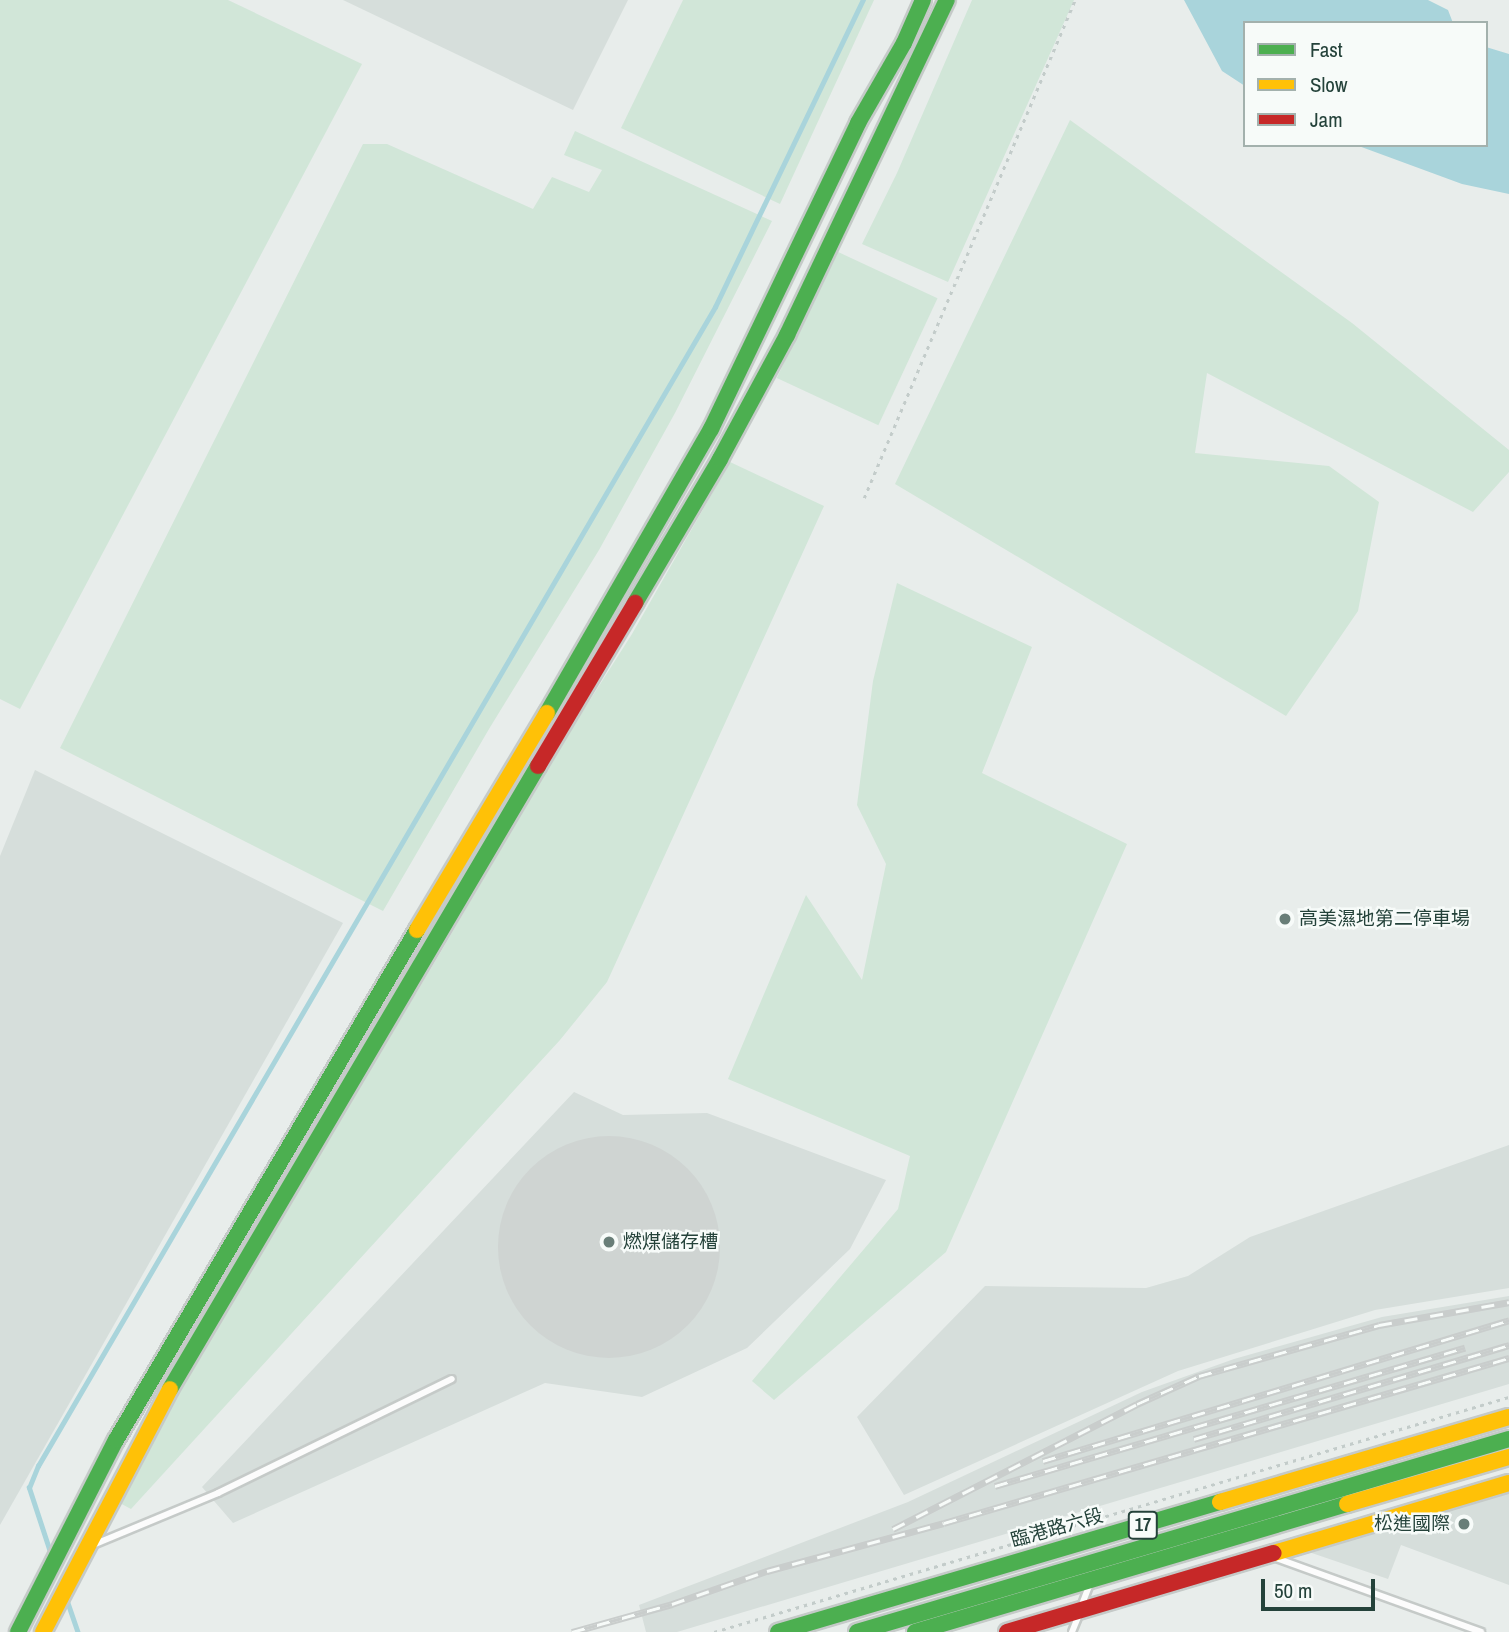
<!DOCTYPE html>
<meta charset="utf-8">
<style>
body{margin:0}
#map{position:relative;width:1509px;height:1632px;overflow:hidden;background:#e8edeb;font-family:"Archivo Narrow","Noto Sans TC",sans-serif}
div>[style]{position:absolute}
.built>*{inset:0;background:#d6dedb}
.green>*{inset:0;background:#d1e6d8;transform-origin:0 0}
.water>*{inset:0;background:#a9d4db}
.stream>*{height:4.5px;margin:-2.25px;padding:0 2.25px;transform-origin:2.25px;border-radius:2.25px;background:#a9d4db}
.building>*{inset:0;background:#cfd4d2}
.round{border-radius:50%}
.path>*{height:2.5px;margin-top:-1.25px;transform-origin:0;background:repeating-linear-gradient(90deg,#c3ccca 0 3.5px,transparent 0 8.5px)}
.roads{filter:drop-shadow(2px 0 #c5cac8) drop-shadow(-2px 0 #c5cac8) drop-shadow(0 2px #c5cac8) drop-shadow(0 -2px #c5cac8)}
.lane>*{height:6px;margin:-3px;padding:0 3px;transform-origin:3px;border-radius:3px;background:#fcfcfc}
.fast>*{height:16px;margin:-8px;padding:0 8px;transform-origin:8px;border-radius:8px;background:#4caf50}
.slow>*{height:16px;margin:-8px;padding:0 8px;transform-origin:8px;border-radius:8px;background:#ffc107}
.jam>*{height:16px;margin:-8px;padding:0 8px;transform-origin:8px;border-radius:8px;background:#c62828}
.rail>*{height:7px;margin-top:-3.5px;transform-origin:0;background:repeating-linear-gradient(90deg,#f7fbf9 0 13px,#c9cdcc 0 26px);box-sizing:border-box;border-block:2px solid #c9cdcc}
.dots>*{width:19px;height:19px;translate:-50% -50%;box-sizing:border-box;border:4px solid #f7fbf9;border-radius:50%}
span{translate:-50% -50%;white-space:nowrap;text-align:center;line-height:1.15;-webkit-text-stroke:5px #f7fbf9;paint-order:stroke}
.shield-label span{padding:2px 5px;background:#f7fbf9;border:2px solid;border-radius:5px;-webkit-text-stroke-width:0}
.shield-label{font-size:18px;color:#24423a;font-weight:700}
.poi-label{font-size:19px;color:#24423a}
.left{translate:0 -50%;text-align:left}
.right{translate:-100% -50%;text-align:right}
.street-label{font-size:19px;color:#24423a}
.legend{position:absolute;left:1243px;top:21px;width:245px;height:126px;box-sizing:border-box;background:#f7fbf9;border:2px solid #a3b1ad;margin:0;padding:9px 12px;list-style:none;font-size:21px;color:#24423a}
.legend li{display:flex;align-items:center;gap:14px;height:35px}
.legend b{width:35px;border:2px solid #a3b1ad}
.scale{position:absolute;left:1261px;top:1579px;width:114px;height:32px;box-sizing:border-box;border:4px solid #24423a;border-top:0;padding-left:9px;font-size:21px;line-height:24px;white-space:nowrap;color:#24423a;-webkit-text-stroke:5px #f7fbf9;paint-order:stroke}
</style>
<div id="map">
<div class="built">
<i style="clip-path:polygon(343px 0,628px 0,573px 110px)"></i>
<i style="clip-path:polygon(35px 770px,343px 923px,0 1525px,0 856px)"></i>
<i style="clip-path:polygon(574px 1092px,623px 1115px,707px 1113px,886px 1180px,850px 1249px,747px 1348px,642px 1397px,545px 1383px,233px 1523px,202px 1487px)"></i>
<i style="clip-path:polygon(1509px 1145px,1509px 1288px,1375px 1310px,1178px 1371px,904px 1495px,857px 1417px,985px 1286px,1146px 1288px,1188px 1276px,1250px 1237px)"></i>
<i style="clip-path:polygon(1509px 1296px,1509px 1384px,677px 1632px,646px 1632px,639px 1605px,908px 1502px,1142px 1392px,1234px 1359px,1382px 1317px)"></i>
<i style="clip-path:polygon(1509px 1493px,1509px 1585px,1401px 1545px,1388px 1579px,1300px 1549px)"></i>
</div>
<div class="green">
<i style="clip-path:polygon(0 0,228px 0,362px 64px,20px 709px,0 699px)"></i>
<i style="clip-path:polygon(683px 0,874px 0,780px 204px,621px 128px)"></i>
<i style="clip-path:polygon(972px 0,1074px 0,948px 282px,862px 244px,897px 173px)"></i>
<i style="clip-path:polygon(1070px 120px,1352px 323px,1509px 450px,1509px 472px,1473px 512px,1207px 373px,1195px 453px,1329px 466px,1379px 502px,1358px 611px,1286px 716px,895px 484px)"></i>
<i style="clip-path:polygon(575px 131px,772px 221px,675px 413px,599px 550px,489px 729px,383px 911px,60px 748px,363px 144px,387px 144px,533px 209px,552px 177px,589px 192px,602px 170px,564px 155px)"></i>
<i style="left:836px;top:251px;width:112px;height:140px;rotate:25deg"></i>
<i style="clip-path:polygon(730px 462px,824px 506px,607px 982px,560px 1040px,131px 1509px,116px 1501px,153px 1431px,439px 955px,562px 744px,632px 634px)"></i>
<i style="clip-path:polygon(897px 583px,1032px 647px,982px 773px,1127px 844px,946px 1252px,774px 1400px,752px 1381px,898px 1209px,910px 1156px,728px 1079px,806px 895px,862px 980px,886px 864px,857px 805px,873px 681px)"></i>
</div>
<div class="water">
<i style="clip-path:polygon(1184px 0,1428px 0,1448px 10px,1453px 23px,1245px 23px,1245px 86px,1222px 71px)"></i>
<i style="clip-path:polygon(1486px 47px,1509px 54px,1509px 194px,1462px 184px,1356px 145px,1486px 145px)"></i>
</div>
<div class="stream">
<i style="left:51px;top:1555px;width:71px;rotate:-108.2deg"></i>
<i style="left:29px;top:1488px;width:24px;rotate:-68deg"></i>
<i style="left:38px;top:1466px;width:1342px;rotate:-59.71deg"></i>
<i style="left:715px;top:307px;width:341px;rotate:-64.3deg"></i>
<i style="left:67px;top:1600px;width:34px;rotate:71deg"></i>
</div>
<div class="building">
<i class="round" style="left:498px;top:1136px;width:222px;height:222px"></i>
</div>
<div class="path">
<i style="left:864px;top:498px;width:541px;rotate:-67.04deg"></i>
<i style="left:714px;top:1632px;width:829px;rotate:-16.47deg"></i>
</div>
<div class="roads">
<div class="lane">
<i style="left:95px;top:1544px;width:133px;rotate:-22.5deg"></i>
<i style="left:218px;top:1493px;width:260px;rotate:-26deg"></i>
<i style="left:1276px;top:1558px;width:218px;rotate:19.8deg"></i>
<i style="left:1081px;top:1607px;width:28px;rotate:-69deg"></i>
<i style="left:1072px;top:1632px;width:16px;rotate:-68deg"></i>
</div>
<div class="fast">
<i style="left:635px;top:603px;width:167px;rotate:-59.4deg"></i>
<i style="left:720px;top:459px;width:141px;rotate:-61.6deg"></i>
<i style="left:787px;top:335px;width:371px;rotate:-64.5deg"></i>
<i style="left:547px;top:713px;width:328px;rotate:-60deg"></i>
<i style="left:711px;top:429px;width:339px;rotate:-64.3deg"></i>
<i style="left:858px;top:123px;width:92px;rotate:-60.1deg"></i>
<i style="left:904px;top:43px;width:47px;rotate:-66.2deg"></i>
<i style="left:170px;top:1389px;width:724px;rotate:-59.43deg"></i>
<i style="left:18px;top:1632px;width:216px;rotate:-63deg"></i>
<i style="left:116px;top:1440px;width:592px;rotate:-59.45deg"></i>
<i style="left:778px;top:1632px;width:461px;rotate:-16.4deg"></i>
<i style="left:857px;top:1632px;width:680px;rotate:-16.49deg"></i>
<i style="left:915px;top:1632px;width:451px;rotate:-16.5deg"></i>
</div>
<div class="slow">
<i style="left:417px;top:930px;width:253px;rotate:-59.1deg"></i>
<i style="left:1220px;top:1502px;width:301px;rotate:-16.4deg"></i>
<i style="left:1347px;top:1504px;width:169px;rotate:-16.2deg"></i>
<i style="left:1274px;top:1553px;width:245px;rotate:-16.6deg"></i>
<i style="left:43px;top:1632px;width:274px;rotate:-62.4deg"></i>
</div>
<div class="jam">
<i style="left:538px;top:766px;width:190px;rotate:-59.2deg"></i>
<i style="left:1007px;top:1632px;width:278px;rotate:-16.5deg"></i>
</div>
</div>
<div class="rail">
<i style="left:1194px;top:1439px;width:329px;rotate:-16.6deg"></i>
<i style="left:1043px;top:1461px;width:487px;rotate:-16.8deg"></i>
<i style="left:995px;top:1486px;width:490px;rotate:-16.4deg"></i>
<i style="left:893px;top:1529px;width:274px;rotate:-27.1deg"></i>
<i style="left:1137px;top:1404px;width:68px;rotate:-24.3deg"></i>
<i style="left:1199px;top:1376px;width:187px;rotate:-15.8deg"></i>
<i style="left:1379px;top:1325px;width:132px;rotate:-10deg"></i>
<i style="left:572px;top:1632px;width:104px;rotate:-15.6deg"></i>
<i style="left:672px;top:1604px;width:101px;rotate:-19.2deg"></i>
<i style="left:767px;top:1571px;width:183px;rotate:-15.2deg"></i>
<i style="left:944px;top:1523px;width:589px;rotate:-16.28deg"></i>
</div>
<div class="dots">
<i style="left:1285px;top:919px;background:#697e78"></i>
<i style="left:609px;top:1242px;background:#697e78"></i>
<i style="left:1464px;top:1524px;background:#697e78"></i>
</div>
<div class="shield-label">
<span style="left:1143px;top:1525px">17</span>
</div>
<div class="poi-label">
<span class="left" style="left:1299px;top:919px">高美濕地第二停車場</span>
<span class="left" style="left:623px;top:1242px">燃煤儲存槽</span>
<span class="right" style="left:1450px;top:1524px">松進國際</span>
</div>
<div class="street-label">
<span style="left:1057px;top:1528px;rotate:-16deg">臨港路六段</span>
</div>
<ul class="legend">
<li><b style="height:9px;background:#4caf50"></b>Fast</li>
<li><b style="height:9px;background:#ffc107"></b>Slow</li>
<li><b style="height:9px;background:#c62828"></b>Jam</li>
</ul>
<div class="scale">50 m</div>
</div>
